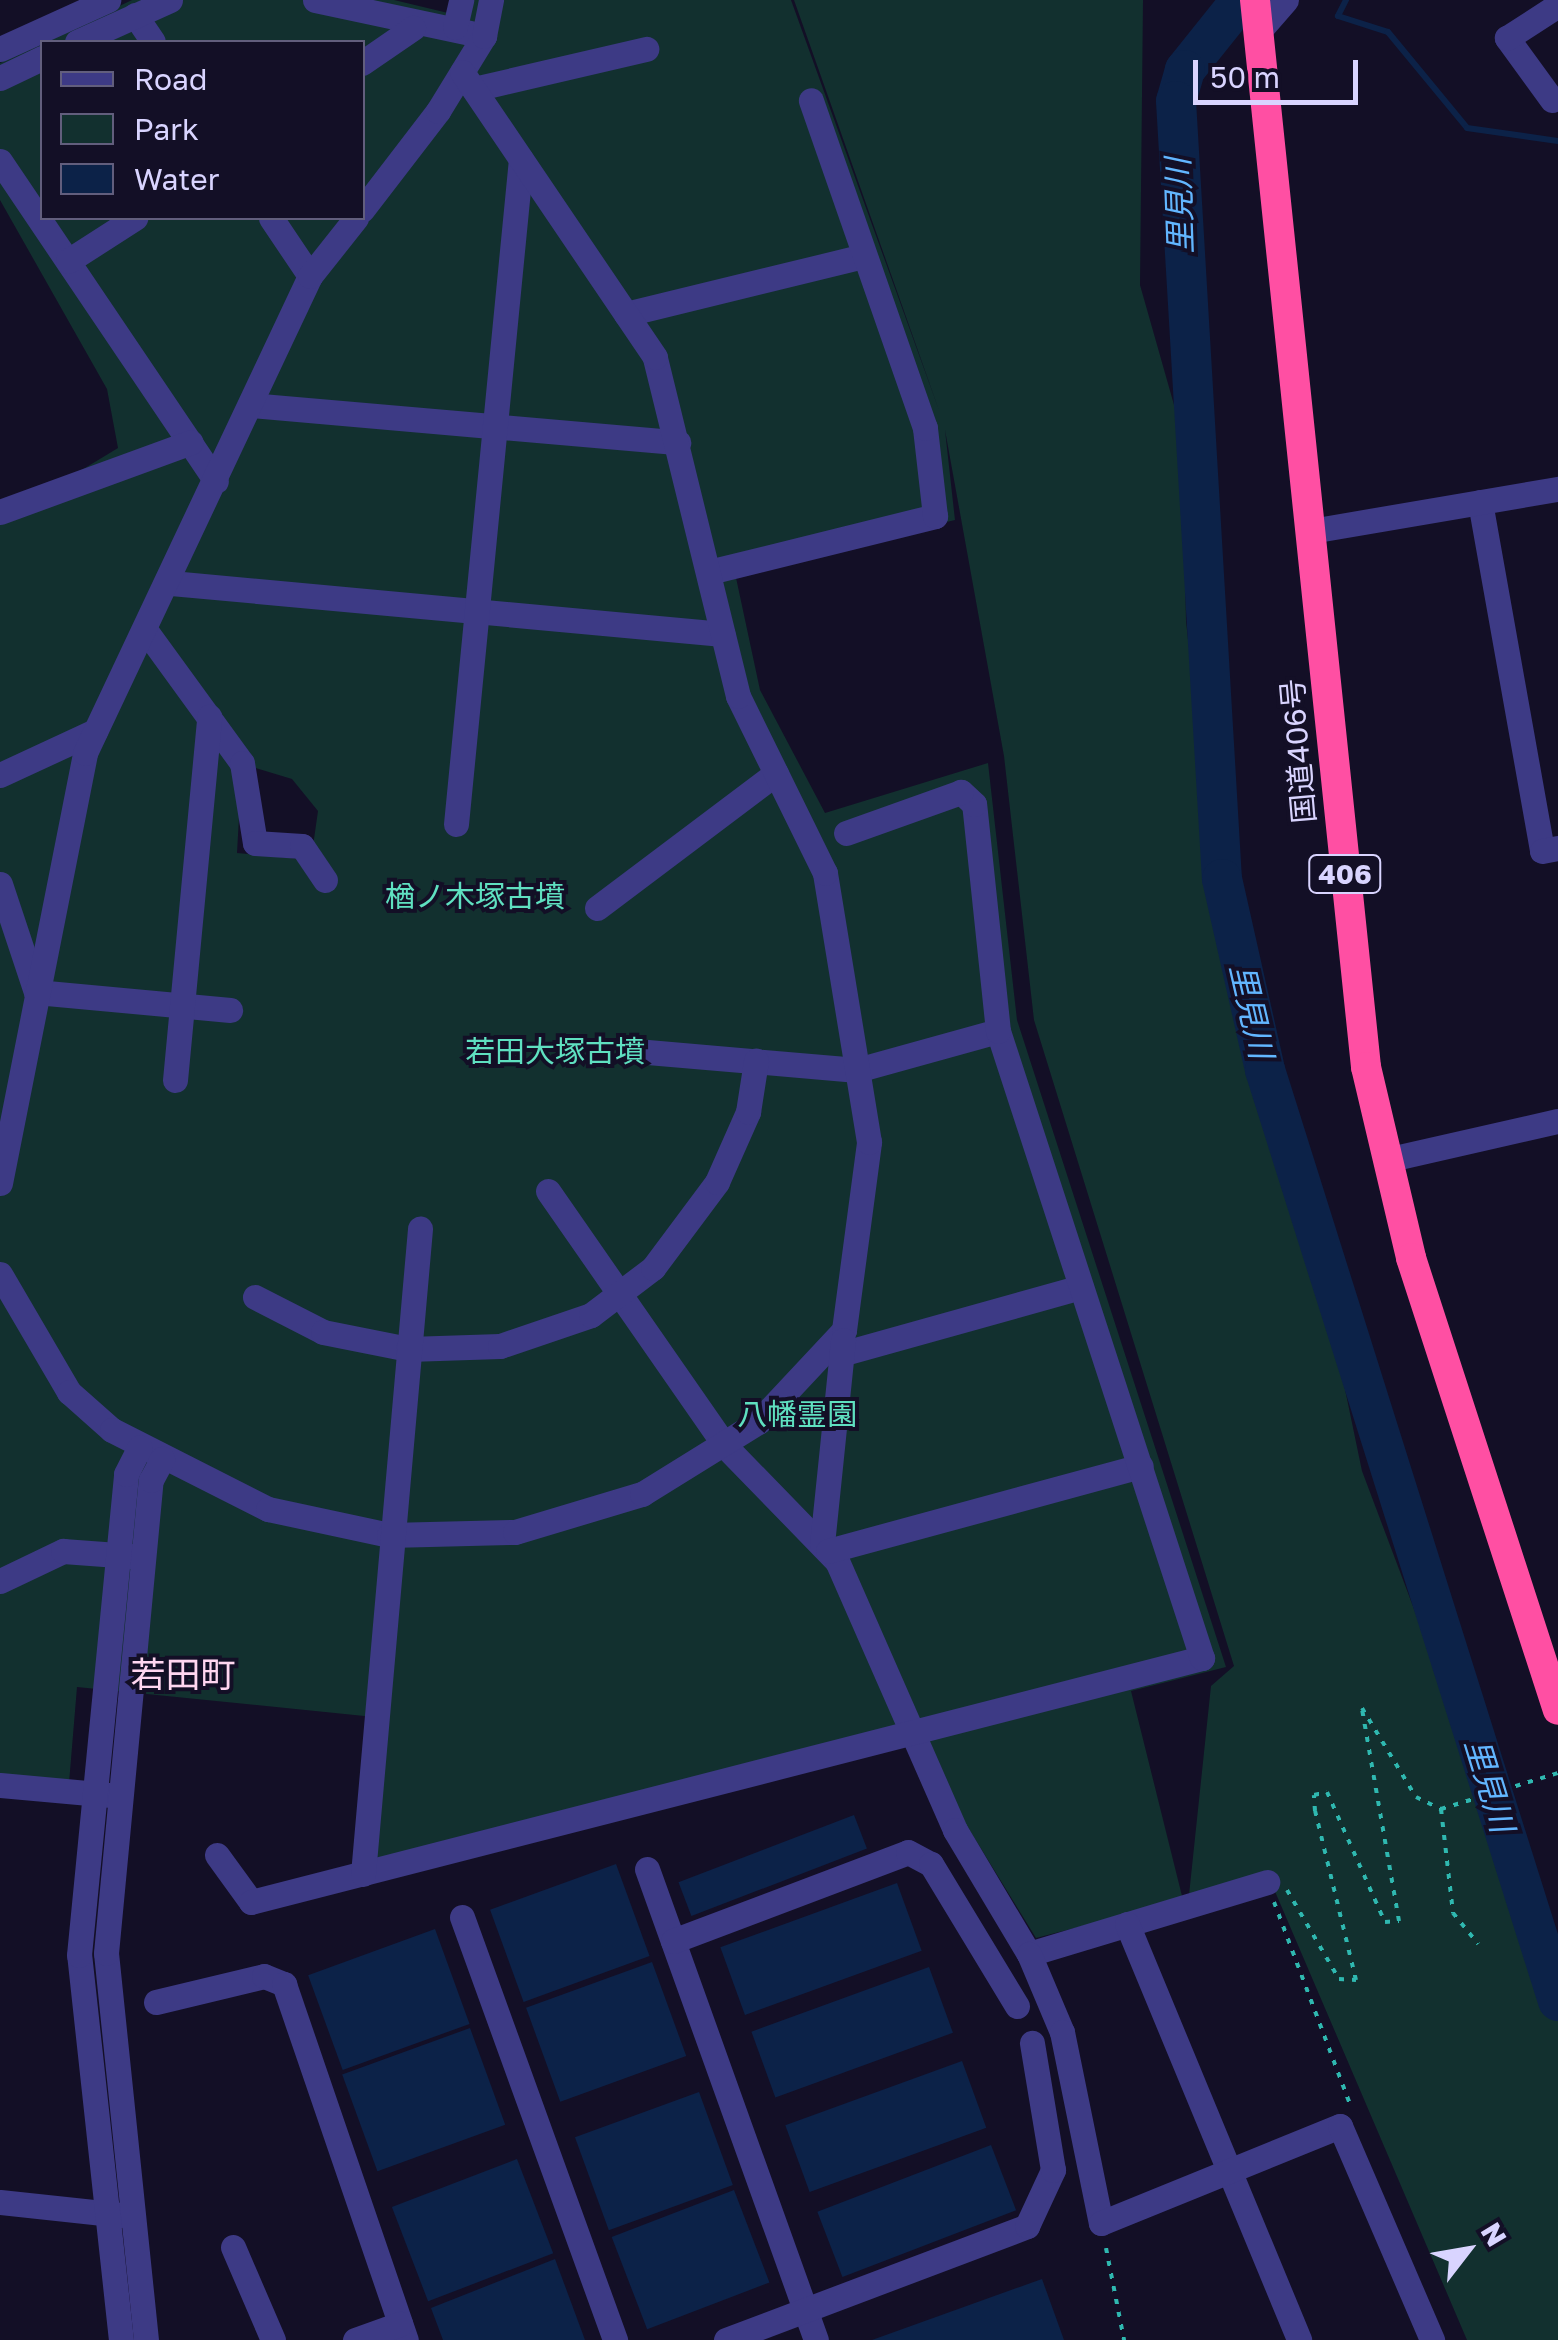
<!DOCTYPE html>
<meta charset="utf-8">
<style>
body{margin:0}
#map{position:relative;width:1558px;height:2340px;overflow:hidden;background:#130f26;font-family:"Golos Text","Noto Sans JP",sans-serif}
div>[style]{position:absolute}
.green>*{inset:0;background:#12302f}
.water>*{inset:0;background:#0c2248;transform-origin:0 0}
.stream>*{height:6px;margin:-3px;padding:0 3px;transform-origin:3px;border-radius:3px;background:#0c2248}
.river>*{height:40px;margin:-20px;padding:0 20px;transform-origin:20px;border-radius:20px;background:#0c2248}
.path>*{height:4px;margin-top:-2px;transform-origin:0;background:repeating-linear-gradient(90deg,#2fb8b0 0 5px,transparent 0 13px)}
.minor>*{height:25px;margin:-12.5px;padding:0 12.5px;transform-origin:12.5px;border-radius:12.5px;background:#3d3a85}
.highway>*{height:30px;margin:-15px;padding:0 15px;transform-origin:15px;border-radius:15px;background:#ff4fa3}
span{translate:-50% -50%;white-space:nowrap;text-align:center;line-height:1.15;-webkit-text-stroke:8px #130f26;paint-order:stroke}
.shield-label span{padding:2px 8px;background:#130f26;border:2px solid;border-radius:8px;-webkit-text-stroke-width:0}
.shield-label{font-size:28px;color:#d9d4ff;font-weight:700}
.street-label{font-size:30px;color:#d9d4ff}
.park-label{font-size:30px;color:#5fe0c0}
.water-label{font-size:32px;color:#62b6ff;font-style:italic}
.quarter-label{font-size:35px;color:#ffd6f0}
.legend{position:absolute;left:40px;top:40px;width:325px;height:180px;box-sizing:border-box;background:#130f26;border:2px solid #625e7d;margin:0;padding:12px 18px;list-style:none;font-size:30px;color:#d9d4ff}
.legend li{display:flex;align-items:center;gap:20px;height:50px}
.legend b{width:50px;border:2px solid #625e7d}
.north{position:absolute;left:1418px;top:2200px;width:100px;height:100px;-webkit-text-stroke:8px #130f26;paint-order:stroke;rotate:59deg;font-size:28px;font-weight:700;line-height:40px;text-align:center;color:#d9d4ff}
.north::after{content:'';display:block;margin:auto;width:35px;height:45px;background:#d9d4ff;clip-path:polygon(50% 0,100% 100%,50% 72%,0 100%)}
.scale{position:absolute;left:1193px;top:60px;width:165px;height:45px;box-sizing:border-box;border:5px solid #d9d4ff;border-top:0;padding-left:12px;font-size:30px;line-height:35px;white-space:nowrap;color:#d9d4ff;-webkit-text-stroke:8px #130f26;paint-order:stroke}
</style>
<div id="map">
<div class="green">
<i style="clip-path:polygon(evenodd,132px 0,394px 0,469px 18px,472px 0,791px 0,940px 413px,794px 0,1143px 0,1140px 285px,1182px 433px,1186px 621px,1213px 868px,1266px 1101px,1306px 1202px,1362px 1471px,1558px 1991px,1558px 2340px,1467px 2340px,1268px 1875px,1189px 1895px,1211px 1686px,1234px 1666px,1034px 1020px,1004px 756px,945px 430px,955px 520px,735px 573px,760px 690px,825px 813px,988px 763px,1017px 1020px,1226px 1667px,1131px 1691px,1183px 1900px,1036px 1938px,964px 1821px,919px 1722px,372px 1860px,384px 1718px,77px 1687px,69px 1783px,0 1775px,0 503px,52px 488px,118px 448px,107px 389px,0 200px,0 63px,132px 0,42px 42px,362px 42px,362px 218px,42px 218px,42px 42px,132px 0,242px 764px,292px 779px,318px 811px,311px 860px,237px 853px,242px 764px)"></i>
</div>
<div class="water">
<i style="left:854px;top:1815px;width:36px;height:188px;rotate:69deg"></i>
<i style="left:616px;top:1864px;width:98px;height:134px;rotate:70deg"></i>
<i style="left:897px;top:1883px;width:72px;height:188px;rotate:70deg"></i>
<i style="left:435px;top:1929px;width:101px;height:135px;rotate:70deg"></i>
<i style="left:652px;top:1962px;width:100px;height:134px;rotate:70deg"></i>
<i style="left:929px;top:1967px;width:70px;height:189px;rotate:70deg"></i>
<i style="left:470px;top:2028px;width:103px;height:136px;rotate:70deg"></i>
<i style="left:962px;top:2061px;width:71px;height:188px;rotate:70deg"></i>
<i style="left:699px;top:2092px;width:99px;height:132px;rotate:70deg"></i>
<i style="left:991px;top:2145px;width:70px;height:186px;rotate:69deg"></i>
<i style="left:517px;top:2159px;width:101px;height:134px;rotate:69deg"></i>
<i style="left:734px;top:2190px;width:99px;height:131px;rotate:69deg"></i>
<i style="clip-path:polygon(555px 2259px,585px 2340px,443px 2340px,431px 2308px)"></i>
<i style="clip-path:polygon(1042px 2279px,1064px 2340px,872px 2340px)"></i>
</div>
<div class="stream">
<i style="left:1346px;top:0;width:18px;rotate:117deg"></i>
<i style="left:1338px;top:16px;width:52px;rotate:17.7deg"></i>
<i style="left:1388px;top:32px;width:124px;rotate:50.5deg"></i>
<i style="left:1467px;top:128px;width:92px;rotate:8.1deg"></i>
</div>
<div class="river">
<i style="left:1241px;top:0;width:90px;rotate:128.7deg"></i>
<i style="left:1185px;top:70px;width:32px;rotate:106deg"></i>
<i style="left:1176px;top:101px;width:779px;rotate:86.62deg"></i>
<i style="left:1222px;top:879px;width:196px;rotate:77.3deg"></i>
<i style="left:1265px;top:1070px;width:976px;rotate:72.53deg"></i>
</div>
<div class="path">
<i style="left:1441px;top:1809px;width:105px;rotate:83.4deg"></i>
<i style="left:1453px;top:1913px;width:40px;rotate:51deg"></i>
<i style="left:1287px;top:1890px;width:103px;rotate:59.7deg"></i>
<i style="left:1339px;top:1979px;width:17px;rotate:3deg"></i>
<i style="left:1356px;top:1980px;width:174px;rotate:-103.6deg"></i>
<i style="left:1315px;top:1811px;width:16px;rotate:-94deg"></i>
<i style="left:1314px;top:1795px;width:13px;rotate:-13deg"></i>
<i style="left:1327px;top:1792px;width:142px;rotate:66deg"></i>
<i style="left:1385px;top:1922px;width:14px;rotate:-4deg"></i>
<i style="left:1399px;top:1921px;width:216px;rotate:-99.9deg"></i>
<i style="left:1362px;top:1708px;width:104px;rotate:58.8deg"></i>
<i style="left:1416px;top:1797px;width:28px;rotate:26deg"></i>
<i style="left:1441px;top:1809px;width:122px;rotate:-17.1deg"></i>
<i style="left:1274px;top:1902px;width:216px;rotate:69.4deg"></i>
<i style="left:1106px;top:2248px;width:94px;rotate:78.9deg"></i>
</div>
<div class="minor">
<i style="left:315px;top:0;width:173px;rotate:12deg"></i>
<i style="left:135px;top:15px;width:32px;rotate:56deg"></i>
<i style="left:455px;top:27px;width:28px;rotate:-77deg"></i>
<i style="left:1259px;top:31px;width:41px;rotate:-48.9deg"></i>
<i style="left:77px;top:42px;width:102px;rotate:-24.3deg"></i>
<i style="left:0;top:49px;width:119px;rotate:-24.4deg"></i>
<i style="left:362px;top:63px;width:62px;rotate:-34.5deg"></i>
<i style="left:0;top:78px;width:47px;rotate:-25.5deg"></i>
<i style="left:474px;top:89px;width:177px;rotate:-13.1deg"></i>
<i style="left:1552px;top:100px;width:77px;rotate:-126deg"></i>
<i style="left:1507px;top:38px;width:61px;rotate:-32.9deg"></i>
<i style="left:0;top:161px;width:386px;rotate:56deg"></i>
<i style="left:362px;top:210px;width:125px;rotate:-52.5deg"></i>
<i style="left:438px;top:111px;width:88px;rotate:-58.5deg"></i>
<i style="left:484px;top:36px;width:37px;rotate:-79deg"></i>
<i style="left:271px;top:218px;width:70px;rotate:56.1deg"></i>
<i style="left:68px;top:261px;width:80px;rotate:-32.7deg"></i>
<i style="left:626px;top:314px;width:245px;rotate:-13.7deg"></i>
<i style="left:251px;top:405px;width:429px;rotate:5deg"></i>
<i style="left:1480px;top:502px;width:354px;rotate:79.9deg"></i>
<i style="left:1542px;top:851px;width:16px;rotate:-11deg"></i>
<i style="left:0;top:512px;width:203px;rotate:-20.1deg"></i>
<i style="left:1311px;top:531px;width:251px;rotate:-9.7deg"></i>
<i style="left:709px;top:572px;width:233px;rotate:-13.9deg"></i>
<i style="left:935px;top:516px;width:89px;rotate:-96.5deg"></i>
<i style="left:925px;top:428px;width:347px;rotate:-109.2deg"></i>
<i style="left:171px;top:583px;width:554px;rotate:5.28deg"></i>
<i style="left:146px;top:631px;width:163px;rotate:54deg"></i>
<i style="left:242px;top:763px;width:81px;rotate:80.8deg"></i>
<i style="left:255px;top:843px;width:47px;rotate:3.7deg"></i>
<i style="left:302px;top:846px;width:41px;rotate:55.9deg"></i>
<i style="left:0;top:775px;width:105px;rotate:-24.9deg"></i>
<i style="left:456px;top:824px;width:668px;rotate:-84.42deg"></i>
<i style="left:0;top:884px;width:114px;rotate:71.6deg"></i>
<i style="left:36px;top:992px;width:195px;rotate:5.3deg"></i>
<i style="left:597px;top:908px;width:224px;rotate:-37deg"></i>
<i style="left:636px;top:1051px;width:222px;rotate:4.9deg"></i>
<i style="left:857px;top:1070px;width:146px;rotate:-15.5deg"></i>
<i style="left:175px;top:1080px;width:365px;rotate:-84.6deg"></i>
<i style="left:1386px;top:1160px;width:176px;rotate:-12.8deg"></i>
<i style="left:0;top:1183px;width:438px;rotate:-78.8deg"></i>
<i style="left:85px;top:753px;width:527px;rotate:-64.75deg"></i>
<i style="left:310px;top:276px;width:74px;rotate:-51.6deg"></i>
<i style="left:548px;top:1191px;width:310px;rotate:55.2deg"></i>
<i style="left:725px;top:1446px;width:161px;rotate:45.8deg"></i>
<i style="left:837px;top:1561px;width:294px;rotate:66.3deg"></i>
<i style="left:955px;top:1830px;width:144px;rotate:59.2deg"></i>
<i style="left:1029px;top:1954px;width:249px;rotate:-16.8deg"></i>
<i style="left:0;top:1274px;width:137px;rotate:59.7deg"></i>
<i style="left:69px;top:1392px;width:57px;rotate:41.5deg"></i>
<i style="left:112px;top:1430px;width:175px;rotate:26.9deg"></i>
<i style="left:268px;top:1509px;width:124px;rotate:12.1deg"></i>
<i style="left:389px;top:1535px;width:126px;rotate:-1.4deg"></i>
<i style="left:515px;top:1532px;width:133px;rotate:-16.7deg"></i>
<i style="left:642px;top:1494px;width:137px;rotate:-31.8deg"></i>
<i style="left:758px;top:1422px;width:126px;rotate:-46.9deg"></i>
<i style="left:844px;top:1330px;width:190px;rotate:-82.4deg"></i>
<i style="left:869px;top:1142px;width:273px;rotate:-99.3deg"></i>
<i style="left:825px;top:873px;width:197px;rotate:-116.2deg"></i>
<i style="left:738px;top:696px;width:349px;rotate:-103.8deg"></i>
<i style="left:655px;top:357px;width:344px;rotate:-124.1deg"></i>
<i style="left:255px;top:1297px;width:76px;rotate:27.2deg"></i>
<i style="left:323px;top:1332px;width:87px;rotate:11.3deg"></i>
<i style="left:408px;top:1349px;width:92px;rotate:-1.9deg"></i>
<i style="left:500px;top:1346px;width:96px;rotate:-18.8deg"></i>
<i style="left:591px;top:1315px;width:78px;rotate:-37.2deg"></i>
<i style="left:653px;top:1268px;width:107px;rotate:-53.3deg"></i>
<i style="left:717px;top:1182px;width:77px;rotate:-66.1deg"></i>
<i style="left:748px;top:1112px;width:52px;rotate:-81.1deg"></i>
<i style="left:841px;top:1354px;width:249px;rotate:-15.6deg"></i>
<i style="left:822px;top:1544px;width:205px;rotate:-84.1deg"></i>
<i style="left:828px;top:1551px;width:324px;rotate:-15.2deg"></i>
<i style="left:0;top:1581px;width:70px;rotate:-25.5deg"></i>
<i style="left:63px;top:1551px;width:68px;rotate:4.2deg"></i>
<i style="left:0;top:1785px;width:109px;rotate:5.2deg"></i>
<i style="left:217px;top:1855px;width:58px;rotate:54.1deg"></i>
<i style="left:251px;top:1902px;width:982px;rotate:-14.39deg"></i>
<i style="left:1202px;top:1658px;width:659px;rotate:-108.02deg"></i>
<i style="left:998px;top:1031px;width:228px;rotate:-96deg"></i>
<i style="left:974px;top:804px;width:18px;rotate:-137deg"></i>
<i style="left:961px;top:792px;width:122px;rotate:160.4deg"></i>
<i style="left:647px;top:1869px;width:500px;rotate:70.26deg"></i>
<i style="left:363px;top:1874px;width:648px;rotate:-84.95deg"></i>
<i style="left:462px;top:1917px;width:450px;rotate:70.1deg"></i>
<i style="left:1127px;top:1924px;width:450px;rotate:67.5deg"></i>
<i style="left:673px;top:1941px;width:251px;rotate:-20.7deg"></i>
<i style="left:908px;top:1852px;width:26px;rotate:28deg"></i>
<i style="left:931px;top:1864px;width:166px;rotate:58.8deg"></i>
<i style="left:1029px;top:1954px;width:85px;rotate:67.1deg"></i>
<i style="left:1062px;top:2032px;width:195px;rotate:78.5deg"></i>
<i style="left:1101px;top:2223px;width:258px;rotate:-22.1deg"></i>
<i style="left:1340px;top:2126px;width:233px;rotate:66.7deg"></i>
<i style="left:156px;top:2002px;width:111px;rotate:-13.5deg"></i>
<i style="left:264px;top:1976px;width:22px;rotate:22deg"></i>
<i style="left:284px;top:1984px;width:376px;rotate:71.1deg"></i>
<i style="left:0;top:2202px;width:122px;rotate:6.1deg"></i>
<i style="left:233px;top:2247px;width:101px;rotate:66.7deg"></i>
<i style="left:121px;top:2340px;width:387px;rotate:-96.2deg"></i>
<i style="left:79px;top:1955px;width:483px;rotate:-84.4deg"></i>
<i style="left:126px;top:1474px;width:30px;rotate:-63deg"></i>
<i style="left:146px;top:2340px;width:389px;rotate:-95.9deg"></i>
<i style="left:106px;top:1953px;width:475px;rotate:-84.6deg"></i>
<i style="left:151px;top:1480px;width:24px;rotate:-62deg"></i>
<i style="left:355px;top:2340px;width:48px;rotate:-19.6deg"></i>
<i style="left:726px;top:2340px;width:322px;rotate:-20.7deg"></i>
<i style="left:1027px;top:2226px;width:62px;rotate:-65.1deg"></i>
<i style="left:1053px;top:2170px;width:129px;rotate:-99.4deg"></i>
</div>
<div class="highway">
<i style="left:1255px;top:0;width:1073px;rotate:84.06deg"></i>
<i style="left:1366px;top:1067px;width:196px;rotate:76.7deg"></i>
<i style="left:1411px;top:1258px;width:475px;rotate:72deg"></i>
</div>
<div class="shield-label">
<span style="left:1345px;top:874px">406</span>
</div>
<div class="street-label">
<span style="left:1298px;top:751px;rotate:-95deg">国道406号</span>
</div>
<div class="park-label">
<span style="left:475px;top:896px">楢ノ木塚古墳</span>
<span style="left:555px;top:1051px">若田大塚古墳</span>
<span style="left:797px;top:1414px">八幡霊園</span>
</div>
<div class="water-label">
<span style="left:1179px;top:206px;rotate:-92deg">里見川</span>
<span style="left:1252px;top:1011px;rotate:77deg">里見川</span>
<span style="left:1490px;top:1785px;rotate:73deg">里見川</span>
</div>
<div class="quarter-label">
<span style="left:183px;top:1674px">若田町</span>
</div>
<ul class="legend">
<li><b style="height:12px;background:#3d3a85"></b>Road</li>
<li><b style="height:28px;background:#12302f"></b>Park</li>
<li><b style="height:28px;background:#0c2248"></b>Water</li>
</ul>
<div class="north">N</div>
<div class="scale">50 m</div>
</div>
